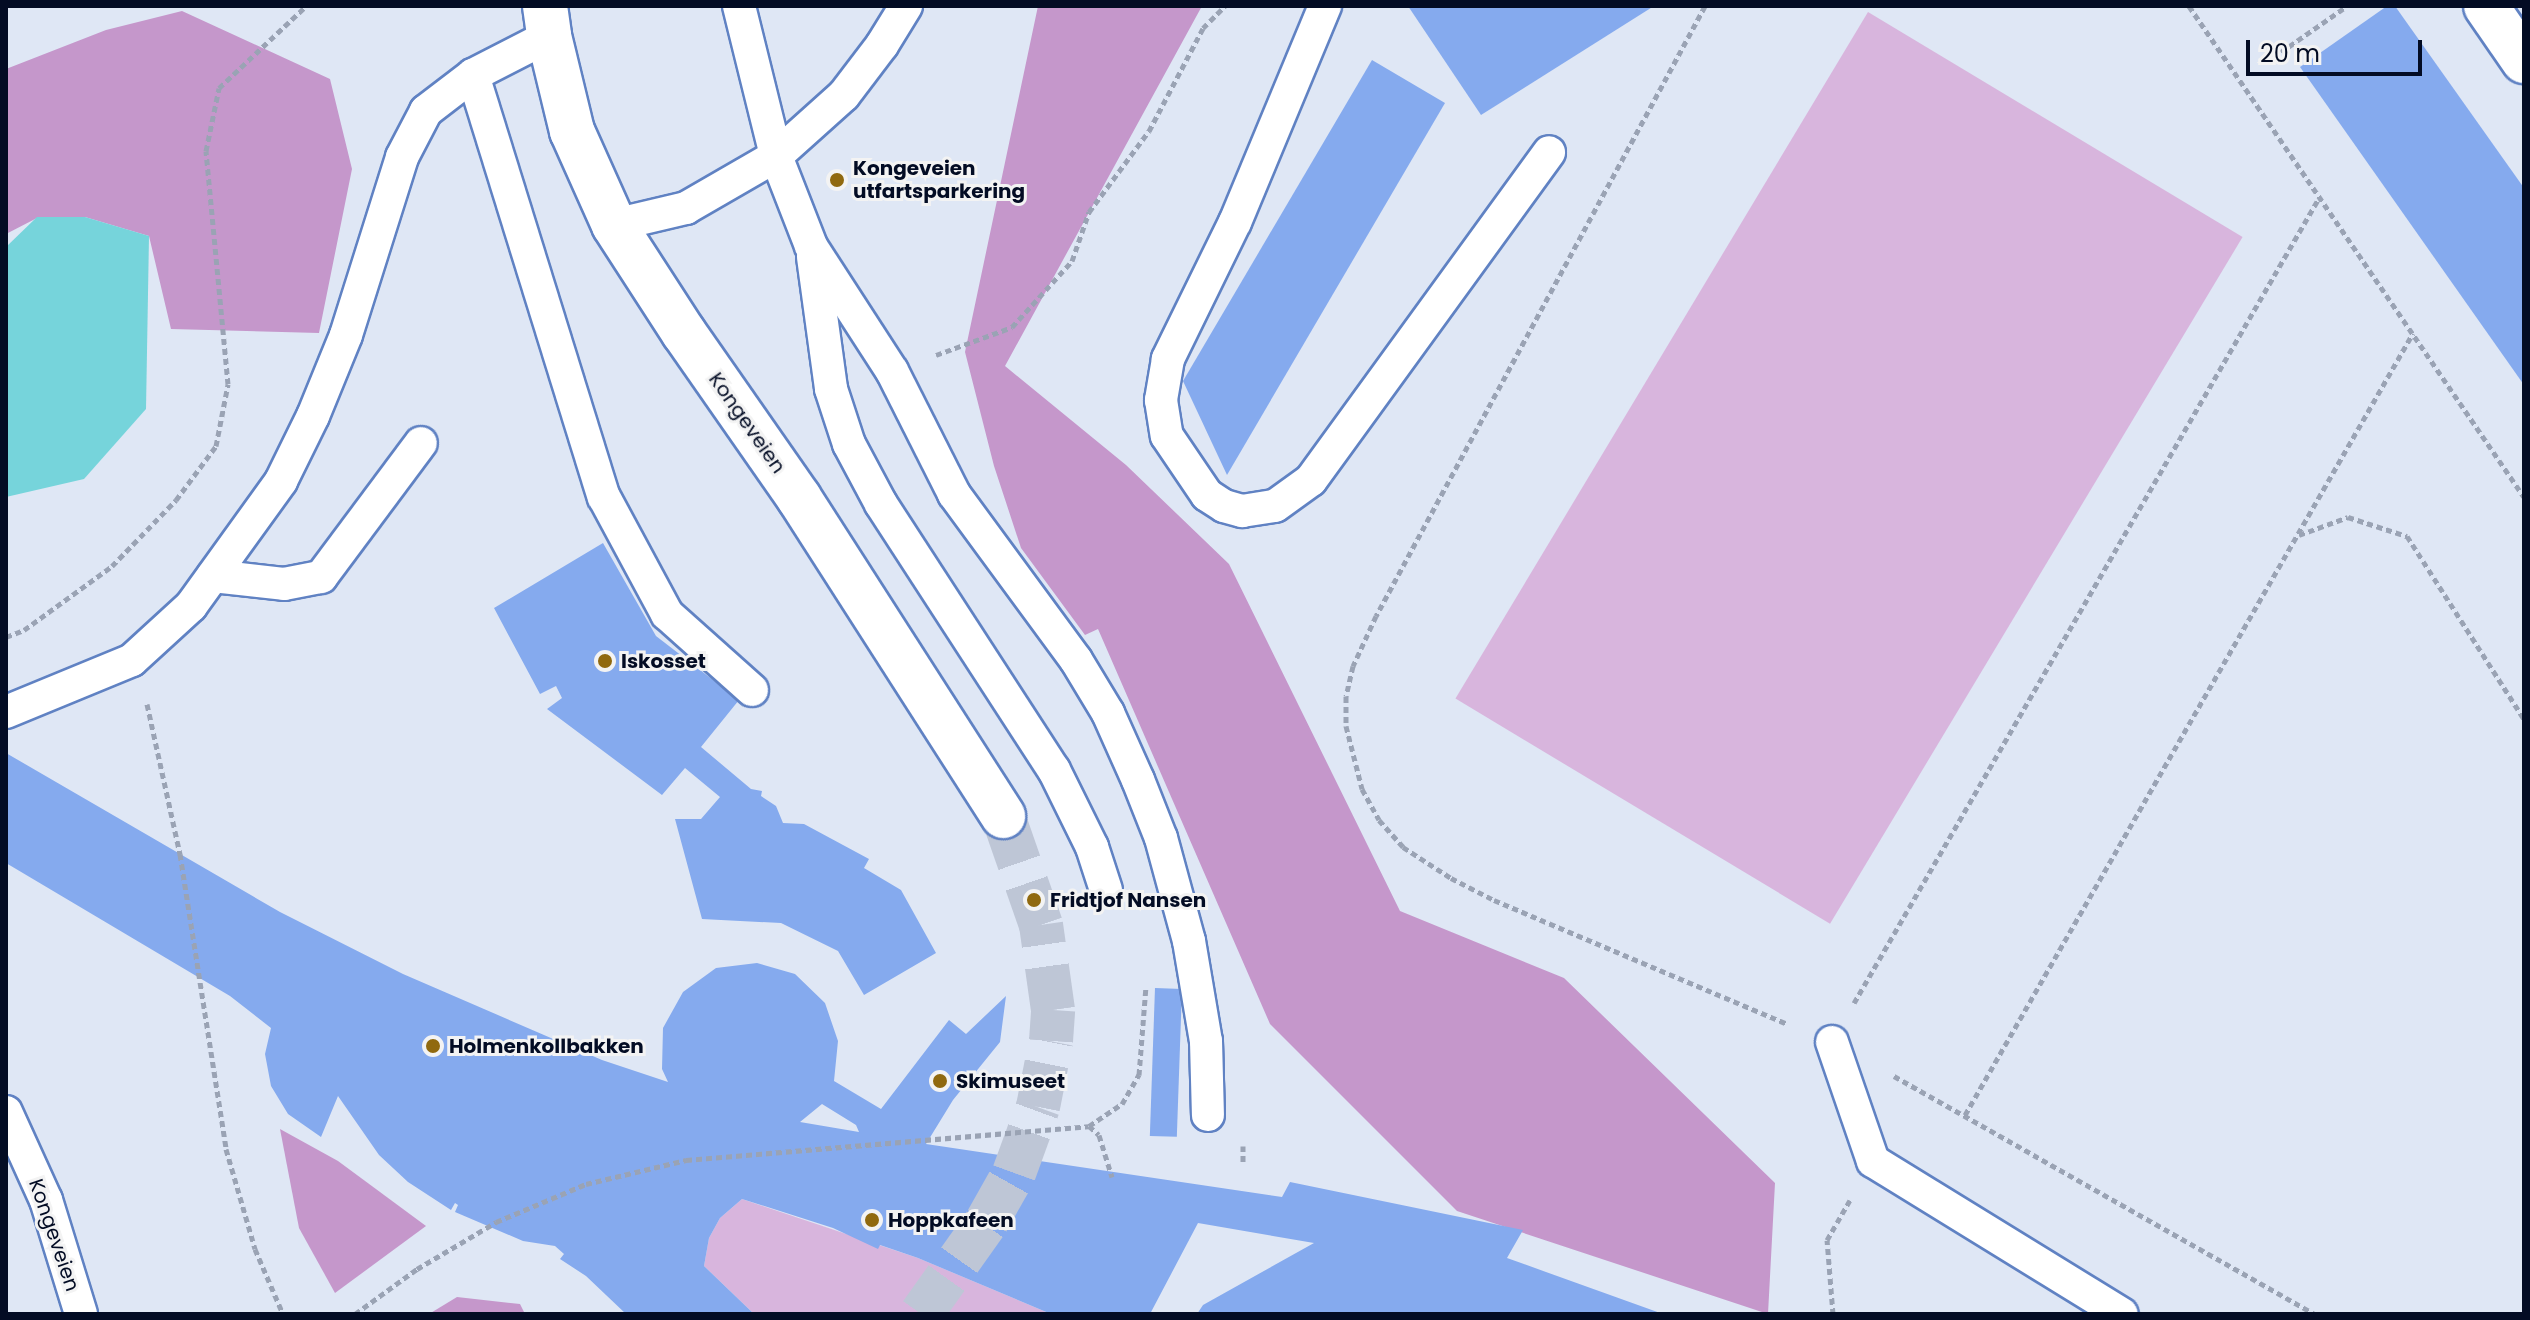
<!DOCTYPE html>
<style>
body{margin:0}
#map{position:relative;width:2530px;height:1320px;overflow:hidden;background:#dfe7f5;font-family:Poppins,sans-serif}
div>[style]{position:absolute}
.green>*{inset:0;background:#d8b5dd;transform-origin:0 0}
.forest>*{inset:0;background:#c597cb}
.water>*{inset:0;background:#76d4db}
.building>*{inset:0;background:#85aaee;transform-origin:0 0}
.minor-tunnel>*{height:44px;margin-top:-22px;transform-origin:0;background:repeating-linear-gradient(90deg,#bec6d6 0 44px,transparent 0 66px)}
.path>*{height:5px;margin-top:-2.5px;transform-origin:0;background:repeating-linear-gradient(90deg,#9aa3b4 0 6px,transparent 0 10px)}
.roads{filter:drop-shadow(2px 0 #6082c3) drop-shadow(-2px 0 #6082c3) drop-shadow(0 2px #6082c3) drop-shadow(0 -2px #6082c3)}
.service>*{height:32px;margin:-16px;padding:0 16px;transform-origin:16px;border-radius:16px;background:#fff}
.minor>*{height:44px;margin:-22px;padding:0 22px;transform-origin:22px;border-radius:22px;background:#fff}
.dots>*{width:22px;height:22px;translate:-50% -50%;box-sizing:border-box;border:4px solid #f3f3f3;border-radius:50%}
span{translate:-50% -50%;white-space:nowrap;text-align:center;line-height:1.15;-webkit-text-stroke:6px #f3f3f3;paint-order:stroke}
.poi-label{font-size:20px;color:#030c24;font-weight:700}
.left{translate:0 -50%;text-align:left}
.street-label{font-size:20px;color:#030c24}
.frame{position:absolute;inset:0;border:8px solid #030c24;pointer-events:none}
.scale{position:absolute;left:2246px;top:40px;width:176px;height:36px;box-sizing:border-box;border:4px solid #030c24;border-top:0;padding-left:10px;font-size:24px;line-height:28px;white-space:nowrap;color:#030c24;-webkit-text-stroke:6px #f3f3f3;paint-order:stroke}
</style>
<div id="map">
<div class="green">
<i style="left:1868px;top:12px;width:437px;height:801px;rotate:31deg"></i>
<i style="clip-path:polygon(742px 1199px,918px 1258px,1051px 1314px,754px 1314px,704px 1266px,709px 1238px,720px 1218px)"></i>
</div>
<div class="forest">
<i style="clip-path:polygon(1038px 6px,1202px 6px,1005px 366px,1126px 465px,1229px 564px,1400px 911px,1564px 978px,1775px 1183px,1768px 1314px,1457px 1211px,1270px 1024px,1098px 629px,1085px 635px,1021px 548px,994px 466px,965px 352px)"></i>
<i style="clip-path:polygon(182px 11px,330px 79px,352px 169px,319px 333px,171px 329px,149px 236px,85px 217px,37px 218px,6px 234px,6px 69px,106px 30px)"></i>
<i style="clip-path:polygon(280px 1129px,338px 1161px,426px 1226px,335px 1293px,299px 1228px)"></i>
<i style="clip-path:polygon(457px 1297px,520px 1304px,525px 1314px,429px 1314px)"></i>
</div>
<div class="water">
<i style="clip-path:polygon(37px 217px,85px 217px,149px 236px,146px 409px,84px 479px,6px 497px,6px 247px)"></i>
</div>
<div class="building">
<i style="clip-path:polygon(1408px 6px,1654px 6px,1481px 115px)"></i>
<i style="clip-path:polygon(2387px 6px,2395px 6px,2524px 188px,2524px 385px,2300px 67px)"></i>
<i style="clip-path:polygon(1372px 60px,1445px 103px,1227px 475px,1183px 381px)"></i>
<i style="clip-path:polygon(603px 543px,656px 636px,739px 700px,701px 747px,751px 789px,762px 791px,761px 796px,776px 806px,783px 823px,804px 824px,869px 859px,864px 868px,901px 890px,936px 953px,864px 995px,838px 951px,781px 923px,702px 919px,675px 819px,701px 819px,720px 797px,685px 768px,662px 795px,547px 709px,562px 698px,556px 686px,540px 694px,494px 608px)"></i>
<i style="clip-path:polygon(evenodd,6px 753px,280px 912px,403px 974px,602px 1060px,668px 1082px,662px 1069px,663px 1028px,683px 992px,716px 968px,757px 963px,795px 974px,825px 1003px,838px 1041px,834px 1081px,881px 1109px,949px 1020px,966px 1034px,1006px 996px,1000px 1042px,953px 1100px,926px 1144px,1282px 1197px,1290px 1182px,1523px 1230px,1507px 1258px,1663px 1314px,1197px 1314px,1203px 1305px,1314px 1243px,1198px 1223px,1150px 1314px,1051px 1314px,918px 1258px,880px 1245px,878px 1249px,833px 1228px,742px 1199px,720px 1218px,709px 1238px,704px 1266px,754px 1314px,626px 1314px,586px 1276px,560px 1259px,564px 1254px,555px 1246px,523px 1241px,455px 1212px,458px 1205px,455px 1203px,451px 1210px,408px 1182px,379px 1155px,338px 1096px,321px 1137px,288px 1114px,271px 1086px,265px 1054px,271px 1028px,230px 996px,6px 863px,6px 753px,822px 1104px,856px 1125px,859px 1132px,800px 1122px,822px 1104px)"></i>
<i style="left:1155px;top:988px;width:27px;height:148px;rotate:2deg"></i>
</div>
<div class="minor-tunnel">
<i style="left:921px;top:1314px;width:114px;rotate:-54.6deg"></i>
<i style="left:987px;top:1221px;width:55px;rotate:-60.6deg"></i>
<i style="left:1014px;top:1173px;width:70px;rotate:-70deg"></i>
<i style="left:1038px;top:1107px;width:67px;rotate:-78.9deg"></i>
<i style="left:1051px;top:1041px;width:31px;rotate:-86deg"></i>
<i style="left:1053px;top:1010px;width:86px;rotate:-98deg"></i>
<i style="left:1041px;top:925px;width:115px;rotate:-109.2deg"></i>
</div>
<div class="path">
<i style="left:1705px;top:6px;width:693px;rotate:118.34deg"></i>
<i style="left:1376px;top:616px;width:55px;rotate:114.7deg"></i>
<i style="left:1353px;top:666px;width:31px;rotate:103deg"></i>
<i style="left:1346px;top:696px;width:30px;rotate:90deg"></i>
<i style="left:1346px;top:726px;width:65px;rotate:75.7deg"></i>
<i style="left:1362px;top:789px;width:35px;rotate:61deg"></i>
<i style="left:1379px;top:820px;width:36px;rotate:48deg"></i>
<i style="left:1403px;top:847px;width:57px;rotate:32.9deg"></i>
<i style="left:1451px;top:878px;width:48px;rotate:27.1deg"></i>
<i style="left:1494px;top:900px;width:319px;rotate:22.9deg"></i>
<i style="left:2189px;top:6px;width:594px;rotate:55.7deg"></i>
<i style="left:2281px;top:52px;width:80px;rotate:-34.9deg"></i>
<i style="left:936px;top:355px;width:81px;rotate:-20.2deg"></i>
<i style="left:1012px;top:327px;width:89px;rotate:-47.7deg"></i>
<i style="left:1072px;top:261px;width:52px;rotate:-70.9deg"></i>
<i style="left:1089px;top:212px;width:101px;rotate:-53.5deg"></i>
<i style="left:1149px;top:131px;width:116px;rotate:-62.3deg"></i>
<i style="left:1203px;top:28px;width:31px;rotate:-45deg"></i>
<i style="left:2299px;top:535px;width:52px;rotate:-20.2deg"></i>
<i style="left:2348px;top:517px;width:62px;rotate:17.9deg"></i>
<i style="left:2407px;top:536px;width:217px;rotate:57.4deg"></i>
<i style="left:6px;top:637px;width:19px;rotate:-21deg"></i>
<i style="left:24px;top:630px;width:109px;rotate:-36deg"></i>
<i style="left:112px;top:566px;width:92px;rotate:-45.9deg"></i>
<i style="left:176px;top:500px;width:67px;rotate:-53.5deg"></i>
<i style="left:216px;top:446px;width:63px;rotate:-79deg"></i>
<i style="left:228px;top:384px;width:234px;rotate:-95.4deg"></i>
<i style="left:206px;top:151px;width:64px;rotate:-78.3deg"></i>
<i style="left:219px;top:88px;width:120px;rotate:-43.3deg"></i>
<i style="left:147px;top:704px;width:154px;rotate:77.6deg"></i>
<i style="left:180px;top:854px;width:299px;rotate:81.1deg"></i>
<i style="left:226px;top:1149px;width:104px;rotate:73.8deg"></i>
<i style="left:255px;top:1249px;width:71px;rotate:66.7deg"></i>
<i style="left:1854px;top:1003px;width:930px;rotate:-59.99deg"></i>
<i style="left:1894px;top:1076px;width:483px;rotate:29.5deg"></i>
<i style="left:1965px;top:1115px;width:901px;rotate:-60.19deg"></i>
<i style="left:1089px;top:1126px;width:13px;rotate:42deg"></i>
<i style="left:1099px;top:1135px;width:44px;rotate:72.8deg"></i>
<i style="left:1243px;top:1146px;width:17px;rotate:90deg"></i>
<i style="left:355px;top:1314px;width:77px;rotate:-36deg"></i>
<i style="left:417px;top:1269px;width:92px;rotate:-30.7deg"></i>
<i style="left:496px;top:1222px;width:98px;rotate:-22.9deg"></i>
<i style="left:586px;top:1184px;width:103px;rotate:-13.5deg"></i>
<i style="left:686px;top:1160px;width:404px;rotate:-4.8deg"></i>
<i style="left:1089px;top:1126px;width:40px;rotate:-34deg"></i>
<i style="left:1122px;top:1104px;width:34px;rotate:-60deg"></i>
<i style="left:1139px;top:1075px;width:89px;rotate:-85.5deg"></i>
<i style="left:1833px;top:1314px;width:74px;rotate:-94.6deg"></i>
<i style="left:1827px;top:1240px;width:46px;rotate:-60.1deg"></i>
</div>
<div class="roads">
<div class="service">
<i style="left:739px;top:6px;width:154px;rotate:76.1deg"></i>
<i style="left:776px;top:156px;width:97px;rotate:68.7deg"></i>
<i style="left:811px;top:246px;width:149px;rotate:57.1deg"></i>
<i style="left:892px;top:371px;width:138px;rotate:63.2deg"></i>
<i style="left:954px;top:494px;width:206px;rotate:53.7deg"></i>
<i style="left:1076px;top:660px;width:62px;rotate:58.9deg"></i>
<i style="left:1108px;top:713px;width:73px;rotate:65.9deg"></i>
<i style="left:1138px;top:780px;width:62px;rotate:68.4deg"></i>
<i style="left:1161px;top:838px;width:107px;rotate:74.8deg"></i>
<i style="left:1189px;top:941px;width:101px;rotate:80.4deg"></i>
<i style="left:1206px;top:1041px;width:74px;rotate:88.5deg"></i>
<i style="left:1325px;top:6px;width:234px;rotate:112.6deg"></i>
<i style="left:1235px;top:222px;width:153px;rotate:116.1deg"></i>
<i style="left:1168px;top:359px;width:42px;rotate:99.7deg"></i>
<i style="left:1161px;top:400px;width:36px;rotate:81deg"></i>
<i style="left:1167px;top:436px;width:71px;rotate:55.9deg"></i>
<i style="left:1207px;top:495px;width:20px;rotate:33deg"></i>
<i style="left:1224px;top:506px;width:19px;rotate:16deg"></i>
<i style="left:1242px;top:511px;width:33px;rotate:-9deg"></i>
<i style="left:1275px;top:506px;width:44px;rotate:-35.8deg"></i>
<i style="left:1311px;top:480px;width:405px;rotate:-54deg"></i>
<i style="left:473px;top:75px;width:442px;rotate:72.8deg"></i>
<i style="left:604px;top:497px;width:133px;rotate:61.7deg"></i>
<i style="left:667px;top:614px;width:114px;rotate:41.8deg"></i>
<i style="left:614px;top:225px;width:74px;rotate:-13.3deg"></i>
<i style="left:686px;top:208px;width:104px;rotate:-30deg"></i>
<i style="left:776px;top:156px;width:91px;rotate:-41.9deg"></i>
<i style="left:844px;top:95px;width:63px;rotate:-52.8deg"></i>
<i style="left:882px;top:45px;width:46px;rotate:-58.4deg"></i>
<i style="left:813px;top:257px;width:133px;rotate:82.2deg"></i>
<i style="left:831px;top:389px;width:58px;rotate:71.9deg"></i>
<i style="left:849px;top:444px;width:68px;rotate:61.9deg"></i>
<i style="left:881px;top:504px;width:317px;rotate:57deg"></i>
<i style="left:1054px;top:770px;width:86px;rotate:63.7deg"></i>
<i style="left:1092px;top:847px;width:45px;rotate:72deg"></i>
<i style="left:213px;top:576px;width:71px;rotate:6.4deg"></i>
<i style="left:284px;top:584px;width:38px;rotate:-11deg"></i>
<i style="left:321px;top:577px;width:167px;rotate:-53.3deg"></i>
<i style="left:6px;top:712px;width:136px;rotate:-22.4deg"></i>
<i style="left:132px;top:660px;width:80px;rotate:-42.5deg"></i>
<i style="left:191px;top:606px;width:154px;rotate:-54.2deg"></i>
<i style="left:281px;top:481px;width:72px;rotate:-63.8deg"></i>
<i style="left:313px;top:416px;width:87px;rotate:-67.8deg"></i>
<i style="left:346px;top:335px;width:187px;rotate:-72.5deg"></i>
<i style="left:402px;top:157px;width:52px;rotate:-62.4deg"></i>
<i style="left:426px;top:111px;width:59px;rotate:-37.5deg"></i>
<i style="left:473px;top:75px;width:85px;rotate:-27.2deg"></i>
<i style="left:1832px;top:1042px;width:126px;rotate:71deg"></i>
<i style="left:1873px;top:1161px;width:292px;rotate:31.6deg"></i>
<i style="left:6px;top:1112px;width:97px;rotate:65.6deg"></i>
<i style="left:46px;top:1200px;width:119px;rotate:72.9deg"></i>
</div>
<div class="minor">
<i style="left:545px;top:6px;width:30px;rotate:82deg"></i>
<i style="left:549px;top:36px;width:98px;rotate:76.4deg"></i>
<i style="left:572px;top:131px;width:103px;rotate:65.9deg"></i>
<i style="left:614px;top:225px;width:129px;rotate:57.1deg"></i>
<i style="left:684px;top:333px;width:201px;rotate:55.1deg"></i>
<i style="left:799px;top:498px;width:378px;rotate:57.3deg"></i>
<i style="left:2486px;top:6px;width:67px;rotate:55.4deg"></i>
</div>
</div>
<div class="dots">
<i style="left:837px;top:180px;background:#90690f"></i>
<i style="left:605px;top:661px;background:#90690f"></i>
<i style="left:1034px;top:900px;background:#90690f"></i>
<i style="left:433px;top:1046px;background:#90690f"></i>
<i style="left:940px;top:1081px;background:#90690f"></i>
<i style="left:872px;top:1220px;background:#90690f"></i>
</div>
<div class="poi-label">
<span class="left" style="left:853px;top:180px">Kongeveien<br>utfartsparkering</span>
<span class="left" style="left:621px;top:661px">Iskosset</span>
<span class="left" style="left:1050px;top:900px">Fridtjof Nansen</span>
<span class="left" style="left:449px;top:1046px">Holmenkollbakken</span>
<span class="left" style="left:956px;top:1081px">Skimuseet</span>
<span class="left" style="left:888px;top:1220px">Hoppkafeen</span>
</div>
<div class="street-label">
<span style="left:747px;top:423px;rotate:55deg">Kongeveien</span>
<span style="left:54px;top:1235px;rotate:71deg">Kongeveien</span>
</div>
<div class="frame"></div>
<div class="scale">20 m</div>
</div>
